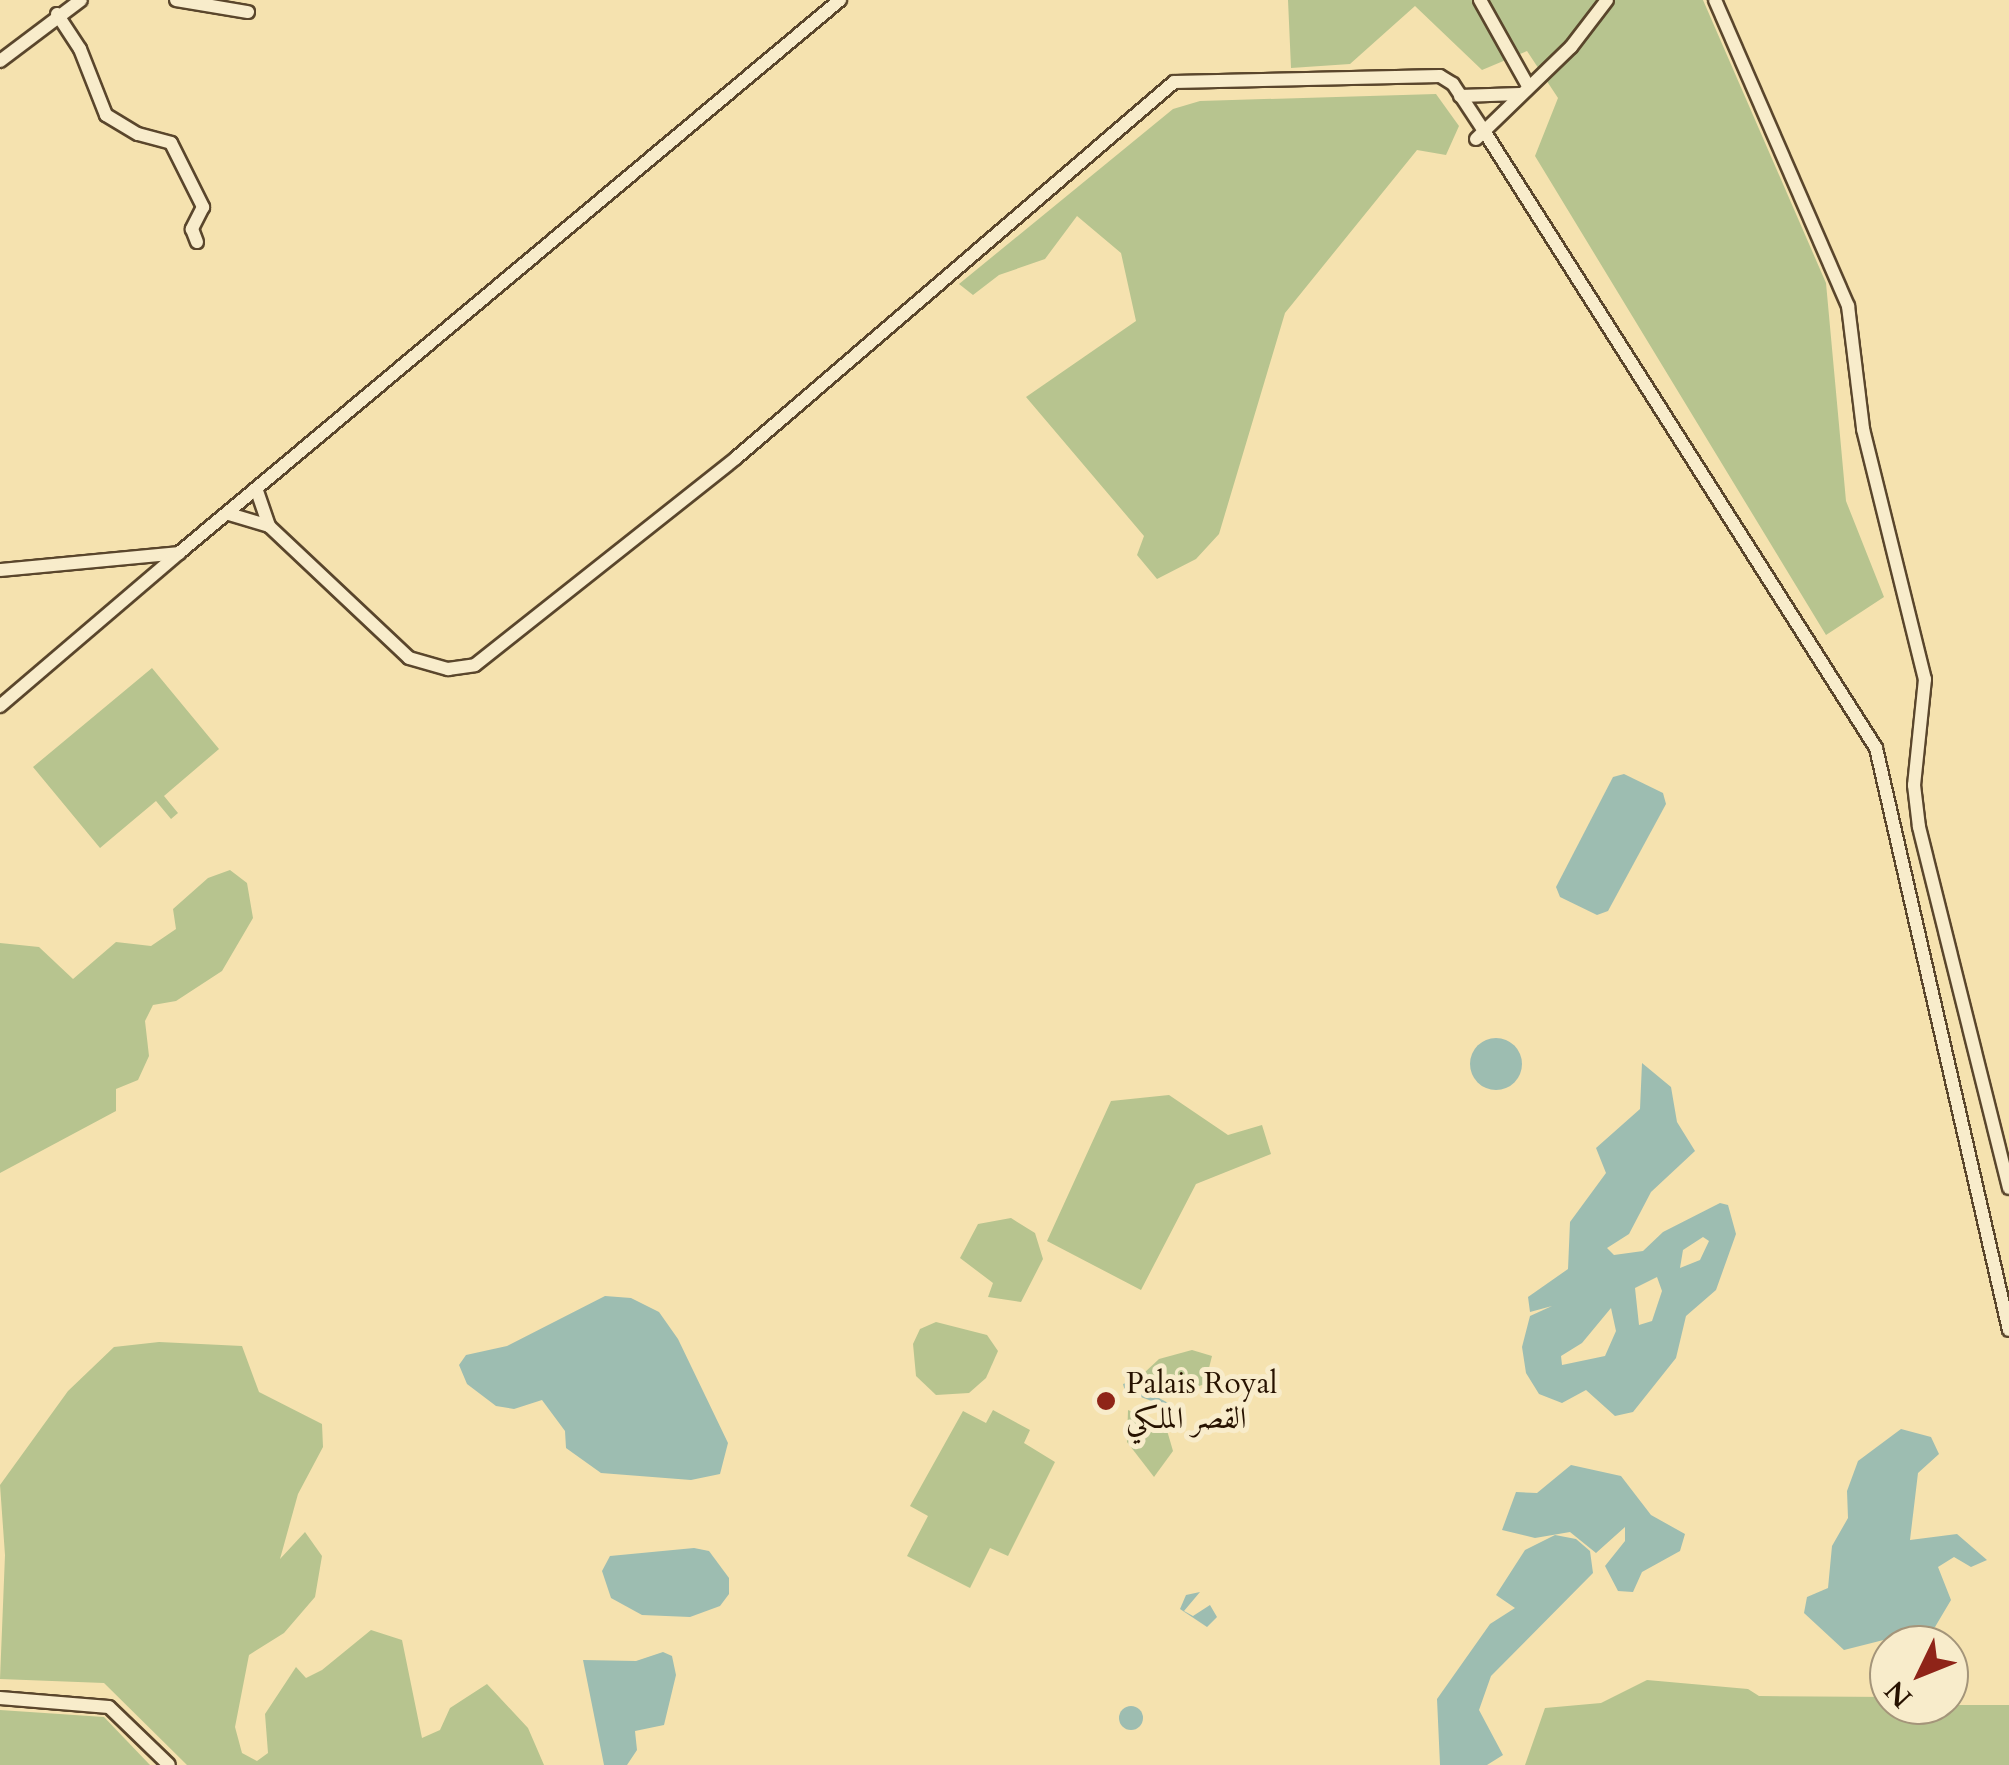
<!DOCTYPE html>
<meta charset="utf-8">
<style>
body{margin:0}
#map{position:relative;width:2009px;height:1765px;overflow:hidden;background:#f5e2af;font-family:Cardo,Amiri,serif}
div>[style]{position:absolute}
.green>*{inset:0;background:#b7c48f}
.water>*{inset:0;background:#9dbdb1}
.round{border-radius:50%}
.roads{filter:drop-shadow(2px 0 #5a462c) drop-shadow(-2px 0 #5a462c) drop-shadow(0 2px #5a462c) drop-shadow(0 -2px #5a462c)}
.minor>*{height:12px;margin:-6px;padding:0 6px;transform-origin:6px;border-radius:6px;background:#f8eccb}
.dots>*{width:28px;height:28px;translate:-50% -50%;box-sizing:border-box;border:5px solid #f8eccb;border-radius:50%}
span{translate:-50% -50%;white-space:nowrap;text-align:center;line-height:1.15;-webkit-text-stroke:10px #f8eccb;paint-order:stroke}
.poi-label{font-size:30px;color:#271200}
.left{translate:0 -50%;text-align:left}
.north{position:absolute;left:1869px;top:1625px;width:100px;height:100px;box-sizing:border-box;background:#f8eccb;border:2px solid #a4957a;border-radius:50%;rotate:227deg;font-size:28px;font-weight:700;line-height:40px;text-align:center;color:#271200}
.north::after{content:'';display:block;margin:auto;width:35px;height:45px;background:#8f2418;clip-path:polygon(50% 0,100% 100%,50% 72%,0 100%)}
</style>
<div id="map">
<div class="green">
<i style="clip-path:polygon(1288px 0,1703px 0,1826px 283px,1846px 501px,1884px 597px,1826px 635px,1535px 156px,1558px 98px,1527px 51px,1482px 70px,1415px 6px,1350px 64px,1291px 68px)"></i>
<i style="clip-path:polygon(1436px 94px,1459px 126px,1446px 155px,1417px 150px,1285px 313px,1219px 534px,1196px 559px,1157px 579px,1137px 555px,1144px 536px,1026px 397px,1136px 321px,1121px 253px,1077px 216px,1045px 259px,999px 275px,973px 295px,959px 284px,1173px 109px,1200px 101px)"></i>
<i style="clip-path:polygon(152px 668px,219px 749px,164px 796px,178px 813px,171px 819px,156px 801px,100px 848px,33px 767px)"></i>
<i style="clip-path:polygon(230px 870px,247px 883px,253px 918px,222px 971px,176px 1001px,153px 1005px,145px 1021px,149px 1056px,138px 1080px,116px 1089px,116px 1111px,0 1173px,0 943px,39px 947px,73px 979px,116px 942px,151px 946px,176px 929px,173px 909px,208px 878px)"></i>
<i style="clip-path:polygon(1169px 1095px,1228px 1135px,1262px 1125px,1271px 1154px,1196px 1184px,1141px 1290px,1047px 1241px,1111px 1101px)"></i>
<i style="clip-path:polygon(1011px 1218px,1035px 1233px,1043px 1259px,1021px 1302px,988px 1297px,993px 1283px,960px 1258px,978px 1224px)"></i>
<i style="clip-path:polygon(936px 1322px,987px 1335px,998px 1351px,986px 1378px,969px 1393px,936px 1395px,916px 1376px,913px 1344px,920px 1329px)"></i>
<i style="clip-path:polygon(159px 1342px,242px 1346px,259px 1392px,322px 1424px,323px 1447px,298px 1494px,280px 1559px,305px 1532px,322px 1556px,315px 1597px,284px 1633px,249px 1655px,235px 1727px,242px 1753px,257px 1761px,268px 1753px,265px 1714px,296px 1667px,306px 1678px,322px 1670px,371px 1630px,402px 1640px,422px 1738px,440px 1730px,450px 1708px,487px 1684px,528px 1728px,544px 1765px,187px 1765px,104px 1683px,0 1679px,5px 1555px,0 1485px,68px 1391px,114px 1347px)"></i>
<i style="clip-path:polygon(1192px 1350px,1212px 1356px,1205px 1384px,1181px 1392px,1143px 1374px,1159px 1359px)"></i>
<i style="clip-path:polygon(993px 1410px,1030px 1430px,1024px 1443px,1055px 1462px,1008px 1556px,990px 1548px,970px 1588px,907px 1556px,928px 1516px,910px 1506px,963px 1411px,986px 1423px)"></i>
<i style="clip-path:polygon(1128px 1410px,1166px 1427px,1173px 1451px,1154px 1477px,1127px 1442px)"></i>
<i style="clip-path:polygon(1647px 1680px,1748px 1689px,1759px 1696px,1889px 1697px,1889px 1705px,2009px 1705px,2009px 1765px,1525px 1765px,1545px 1708px,1601px 1703px)"></i>
<i style="clip-path:polygon(0 1710px,104px 1717px,150px 1765px,0 1765px)"></i>
</div>
<div class="water">
<i style="clip-path:polygon(1624px 774px,1663px 793px,1666px 804px,1608px 911px,1597px 915px,1560px 897px,1556px 887px,1613px 777px)"></i>
<i class="round" style="left:1470px;top:1038px;width:52px;height:52px"></i>
<i style="clip-path:polygon(evenodd,1642px 1063px,1671px 1087px,1677px 1122px,1695px 1151px,1651px 1192px,1629px 1234px,1607px 1248px,1614px 1255px,1643px 1251px,1663px 1232px,1720px 1203px,1728px 1205px,1736px 1234px,1716px 1290px,1686px 1316px,1676px 1358px,1633px 1412px,1615px 1416px,1586px 1390px,1562px 1403px,1539px 1394px,1526px 1373px,1522px 1347px,1530px 1316px,1552px 1306px,1530px 1312px,1528px 1297px,1568px 1269px,1570px 1222px,1606px 1173px,1596px 1148px,1640px 1109px,1642px 1063px,1703px 1237px,1709px 1241px,1700px 1260px,1680px 1268px,1683px 1250px,1703px 1237px,1642px 1063px,1657px 1277px,1662px 1291px,1652px 1321px,1639px 1325px,1635px 1288px,1657px 1277px,1642px 1063px,1611px 1308px,1616px 1331px,1605px 1356px,1562px 1365px,1561px 1356px,1582px 1343px,1611px 1308px)"></i>
<i style="clip-path:polygon(605px 1296px,631px 1298px,659px 1312px,678px 1339px,728px 1443px,720px 1474px,691px 1480px,601px 1473px,566px 1448px,565px 1431px,542px 1400px,514px 1409px,496px 1406px,467px 1384px,459px 1365px,466px 1355px,507px 1346px)"></i>
<i style="clip-path:polygon(1129px 1382px,1185px 1412px,1186px 1414px,1125px 1391px,1123px 1384px)"></i>
<i style="clip-path:polygon(1901px 1429px,1931px 1437px,1939px 1454px,1918px 1473px,1910px 1540px,1957px 1534px,1987px 1560px,1971px 1567px,1954px 1557px,1938px 1567px,1951px 1600px,1935px 1627px,1844px 1650px,1804px 1613px,1807px 1597px,1828px 1588px,1832px 1546px,1848px 1518px,1847px 1491px,1858px 1461px)"></i>
<i style="clip-path:polygon(1571px 1465px,1621px 1476px,1651px 1515px,1685px 1534px,1680px 1551px,1642px 1572px,1633px 1592px,1618px 1591px,1605px 1566px,1625px 1541px,1625px 1527px,1596px 1553px,1570px 1532px,1535px 1538px,1502px 1530px,1516px 1492px,1537px 1493px)"></i>
<i style="clip-path:polygon(1555px 1535px,1576px 1539px,1590px 1551px,1593px 1573px,1491px 1676px,1479px 1710px,1503px 1755px,1487px 1765px,1440px 1765px,1437px 1699px,1490px 1624px,1515px 1608px,1496px 1595px,1525px 1550px)"></i>
<i style="clip-path:polygon(694px 1548px,709px 1551px,729px 1578px,729px 1594px,720px 1606px,690px 1617px,642px 1615px,611px 1598px,602px 1571px,610px 1556px)"></i>
<i style="clip-path:polygon(1200px 1592px,1184px 1611px,1193px 1616px,1210px 1605px,1217px 1617px,1207px 1627px,1180px 1609px,1186px 1595px)"></i>
<i style="clip-path:polygon(663px 1652px,672px 1656px,676px 1675px,664px 1725px,635px 1731px,637px 1750px,627px 1765px,604px 1765px,583px 1660px,636px 1661px)"></i>
<i class="round" style="left:1119px;top:1706px;width:24px;height:24px"></i>
</div>
<div class="roads">
<div class="minor">
<i style="left:176px;top:0;width:73px;rotate:9.5deg"></i>
<i style="left:1480px;top:0;width:98px;rotate:60.8deg"></i>
<i style="left:1715px;top:0;width:334px;rotate:66.5deg"></i>
<i style="left:1848px;top:306px;width:124px;rotate:83deg"></i>
<i style="left:1863px;top:429px;width:258px;rotate:76.1deg"></i>
<i style="left:1925px;top:679px;width:107px;rotate:95.9deg"></i>
<i style="left:1914px;top:785px;width:42px;rotate:83.2deg"></i>
<i style="left:1919px;top:827px;width:372px;rotate:76deg"></i>
<i style="left:57px;top:14px;width:42px;rotate:56.7deg"></i>
<i style="left:80px;top:49px;width:71px;rotate:68.5deg"></i>
<i style="left:106px;top:115px;width:37px;rotate:31deg"></i>
<i style="left:138px;top:134px;width:34px;rotate:15deg"></i>
<i style="left:171px;top:143px;width:72px;rotate:63.4deg"></i>
<i style="left:203px;top:207px;width:25px;rotate:117deg"></i>
<i style="left:192px;top:229px;width:14px;rotate:69deg"></i>
<i style="left:0;top:61px;width:101px;rotate:-37deg"></i>
<i style="left:1460px;top:96px;width:60px;rotate:-1.9deg"></i>
<i style="left:1476px;top:139px;width:132px;rotate:-44.1deg"></i>
<i style="left:1571px;top:47px;width:59px;rotate:-52.5deg"></i>
<i style="left:257px;top:491px;width:37px;rotate:71deg"></i>
<i style="left:269px;top:526px;width:192px;rotate:43.3deg"></i>
<i style="left:409px;top:658px;width:41px;rotate:15.8deg"></i>
<i style="left:448px;top:669px;width:27px;rotate:-8deg"></i>
<i style="left:475px;top:665px;width:333px;rotate:-38.4deg"></i>
<i style="left:736px;top:458px;width:577px;rotate:-40.64deg"></i>
<i style="left:1174px;top:82px;width:266px;rotate:-1.3deg"></i>
<i style="left:1440px;top:76px;width:15px;rotate:32deg"></i>
<i style="left:1453px;top:84px;width:56px;rotate:56.6deg"></i>
<i style="left:1484px;top:131px;width:731px;rotate:57.57deg"></i>
<i style="left:1876px;top:748px;width:597px;rotate:77.13deg"></i>
<i style="left:229px;top:514px;width:42px;rotate:16.7deg"></i>
<i style="left:0;top:570px;width:180px;rotate:-5.4deg"></i>
<i style="left:179px;top:553px;width:862px;rotate:-39.92deg"></i>
<i style="left:0;top:706px;width:235px;rotate:-40.5deg"></i>
<i style="left:0;top:1698px;width:109px;rotate:4.7deg"></i>
<i style="left:109px;top:1707px;width:83px;rotate:44deg"></i>
</div>
</div>
<div class="dots">
<i style="left:1106px;top:1401px;background:#8f2418"></i>
</div>
<div class="poi-label">
<span class="left" style="left:1126px;top:1401px">Palais Royal<br>القصر الملكي</span>
</div>
<div class="north">N</div>
</div>
